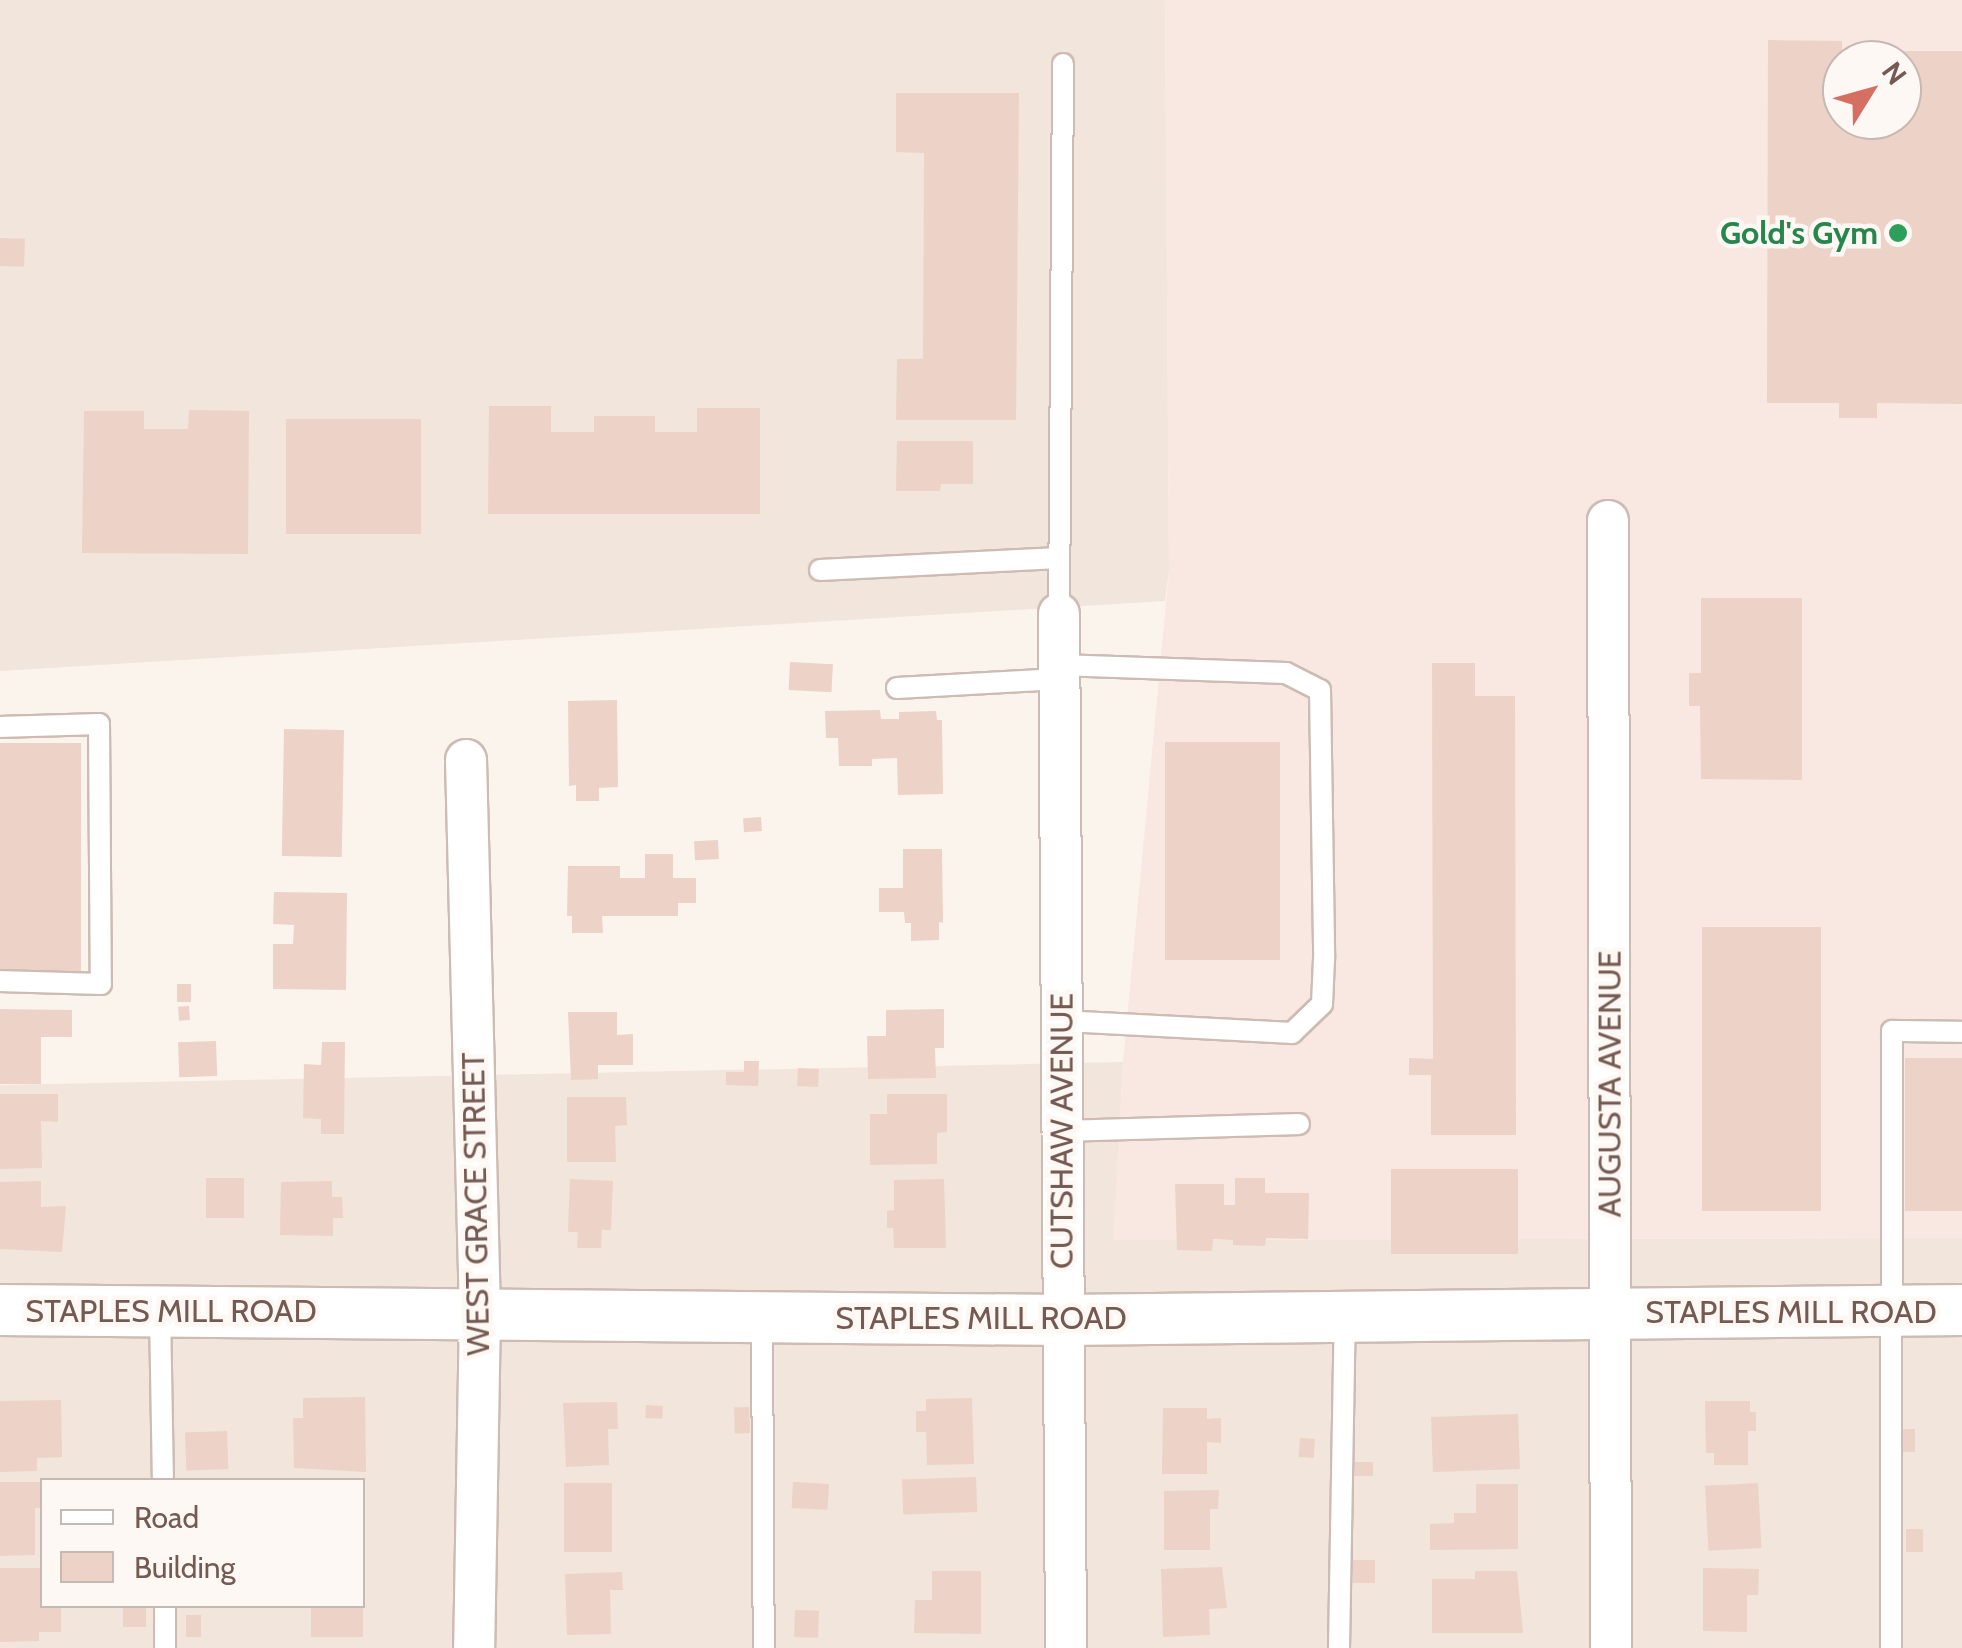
<!DOCTYPE html>
<style>
body{margin:0}
#map{position:relative;width:1962px;height:1648px;overflow:hidden;background:#fbf4ed;font-family:Cabin,sans-serif}
div>[style]{position:absolute}
.residential>*{inset:0;background:#f1e5dc}
.commercial>*{inset:0;background:#f9e7e2}
.building>*{inset:0;background:#edd2c8;transform-origin:0 0}
.roads{filter:drop-shadow(2px 0 #ccbcb3) drop-shadow(-2px 0 #ccbcb3) drop-shadow(0 2px #ccbcb3) drop-shadow(0 -2px #ccbcb3)}
.service>*{height:20px;margin:-10px;padding:0 10px;transform-origin:10px;border-radius:10px;background:#fff}
.minor>*{height:40px;margin:-20px;padding:0 20px;transform-origin:20px;border-radius:20px;background:#fff}
.tertiary>*{height:50px;margin:-25px;padding:0 25px;transform-origin:25px;border-radius:25px;background:#fff}
.dots>*{width:28px;height:28px;translate:-50% -50%;box-sizing:border-box;border:5px solid #fdf8f3;border-radius:50%}
span{translate:-50% -50%;white-space:nowrap;text-align:center;line-height:1.15;-webkit-text-stroke:9px #fdf8f3;paint-order:stroke}
.leisure-label{font-size:32px;color:#27864d;font-weight:700}
.right{translate:-100% -50%;text-align:right}
.street-label{font-size:32px;color:#745a52}
.legend{position:absolute;left:40px;top:1478px;width:325px;height:130px;box-sizing:border-box;background:#fdf8f3;border:2px solid #c6b9b3;margin:0;padding:12px 18px;list-style:none;font-size:30px;color:#745a52}
.legend li{display:flex;align-items:center;gap:20px;height:50px}
.legend b{width:50px;border:2px solid #c6b9b3}
.north{position:absolute;left:1822px;top:40px;width:100px;height:100px;box-sizing:border-box;background:#fdf8f3;border:2px solid #c6b9b3;border-radius:50%;rotate:53deg;font-size:28px;font-weight:700;line-height:40px;text-align:center;color:#745a52}
.north::after{content:'';display:block;margin:auto;width:35px;height:45px;background:#d46f62;clip-path:polygon(50% 0,100% 100%,50% 72%,0 100%)}
</style>
<div id="map">
<div class="residential">
<i style="clip-path:polygon(0 0,1165px 0,1169px 571px,1165px 601px,0 671px)"></i>
<i style="clip-path:polygon(evenodd,1123px 1062px,1114px 1240px,1962px 1238px,1962px 1648px,0 1648px,0 1085px,1123px 1062px,42px 1480px,362px 1480px,362px 1606px,42px 1606px,42px 1480px)"></i>
</div>
<div class="commercial">
<i style="clip-path:polygon(evenodd,1165px 0,1962px 0,1962px 1238px,1113px 1240px,1123px 1062px,1169px 571px,1165px 0,1842px 60px,1902px 60px,1902px 120px,1842px 120px,1842px 60px)"></i>
</div>
<div class="building">
<i style="clip-path:polygon(evenodd,1768px 40px,1842px 41px,1842px 51px,1962px 51px,1962px 404px,1877px 403px,1877px 418px,1839px 418px,1839px 403px,1767px 403px,1768px 40px,1842px 60px,1902px 60px,1902px 120px,1842px 120px,1842px 60px)"></i>
<i style="clip-path:polygon(896px 93px,1019px 93px,1016px 420px,896px 420px,897px 359px,923px 359px,924px 153px,896px 152px)"></i>
<i style="left:0;top:238px;width:25px;height:28px;rotate:2deg"></i>
<i style="clip-path:polygon(489px 406px,551px 406px,551px 432px,594px 432px,594px 416px,655px 416px,655px 432px,697px 432px,697px 408px,760px 408px,760px 514px,488px 514px)"></i>
<i style="clip-path:polygon(189px 410px,249px 411px,248px 554px,82px 553px,84px 411px,144px 411px,144px 429px,188px 429px)"></i>
<i style="left:286px;top:419px;width:135px;height:115px"></i>
<i style="clip-path:polygon(897px 441px,973px 441px,973px 484px,941px 484px,940px 491px,896px 491px)"></i>
<i style="clip-path:polygon(1701px 598px,1802px 598px,1802px 780px,1701px 779px,1700px 706px,1689px 706px,1689px 673px,1701px 673px)"></i>
<i style="left:790px;top:662px;width:43px;height:28px;rotate:3deg"></i>
<i style="clip-path:polygon(1432px 663px,1475px 663px,1475px 696px,1515px 696px,1516px 1135px,1431px 1135px,1431px 1075px,1409px 1075px,1409px 1058px,1433px 1059px)"></i>
<i style="clip-path:polygon(617px 700px,618px 787px,599px 788px,599px 801px,576px 801px,576px 785px,569px 786px,568px 701px)"></i>
<i style="clip-path:polygon(880px 710px,881px 719px,899px 719px,899px 712px,936px 711px,937px 720px,942px 720px,943px 794px,898px 795px,897px 758px,872px 759px,872px 766px,839px 766px,838px 738px,826px 738px,825px 711px)"></i>
<i style="left:284px;top:729px;width:60px;height:127px;rotate:1deg"></i>
<i style="left:1280px;top:742px;width:218px;height:115px;rotate:90deg"></i>
<i style="left:0;top:743px;width:81px;height:229px"></i>
<i style="left:761px;top:817px;width:14px;height:18px;rotate:86deg"></i>
<i style="left:718px;top:840px;width:19px;height:24px;rotate:87deg"></i>
<i style="clip-path:polygon(903px 849px,942px 849px,943px 923px,939px 922px,939px 940px,911px 941px,911px 923px,905px 923px,904px 912px,879px 912px,879px 888px,903px 888px)"></i>
<i style="clip-path:polygon(645px 854px,673px 854px,673px 878px,696px 878px,696px 903px,678px 903px,678px 916px,602px 916px,603px 933px,572px 933px,572px 916px,567px 916px,568px 866px,620px 866px,620px 878px,645px 878px)"></i>
<i style="clip-path:polygon(274px 892px,347px 893px,346px 990px,273px 989px,273px 944px,293px 944px,294px 925px,273px 924px)"></i>
<i style="left:1821px;top:927px;width:284px;height:119px;rotate:90deg"></i>
<i style="left:191px;top:984px;width:18px;height:14px;rotate:90deg"></i>
<i style="left:189px;top:1006px;width:14px;height:11px;rotate:86deg"></i>
<i style="clip-path:polygon(0 1009px,72px 1010px,72px 1037px,41px 1037px,41px 1084px,0 1084px)"></i>
<i style="clip-path:polygon(944px 1009px,944px 1048px,935px 1048px,936px 1078px,868px 1079px,867px 1036px,886px 1036px,886px 1010px)"></i>
<i style="clip-path:polygon(568px 1012px,617px 1012px,617px 1035px,633px 1034px,633px 1065px,598px 1065px,598px 1079px,571px 1080px)"></i>
<i style="left:216px;top:1041px;width:35px;height:38px;rotate:88deg"></i>
<i style="clip-path:polygon(322px 1042px,345px 1042px,344px 1134px,321px 1134px,321px 1119px,303px 1118px,304px 1064px,321px 1065px)"></i>
<i style="left:1905px;top:1058px;width:57px;height:153px"></i>
<i style="clip-path:polygon(744px 1061px,759px 1061px,758px 1086px,726px 1085px,726px 1072px,744px 1072px)"></i>
<i style="left:798px;top:1068px;width:21px;height:18px;rotate:3deg"></i>
<i style="clip-path:polygon(0 1094px,58px 1094px,58px 1122px,41px 1121px,42px 1168px,0 1169px)"></i>
<i style="clip-path:polygon(887px 1094px,947px 1094px,947px 1132px,937px 1133px,937px 1164px,870px 1165px,870px 1114px,887px 1114px)"></i>
<i style="clip-path:polygon(567px 1097px,626px 1097px,627px 1125px,615px 1126px,616px 1162px,567px 1162px)"></i>
<i style="left:1391px;top:1169px;width:127px;height:85px"></i>
<i style="left:206px;top:1178px;width:38px;height:40px"></i>
<i style="clip-path:polygon(1235px 1178px,1265px 1178px,1265px 1193px,1309px 1193px,1308px 1239px,1266px 1238px,1265px 1246px,1233px 1245px,1233px 1240px,1213px 1239px,1212px 1251px,1177px 1250px,1175px 1184px,1224px 1184px,1224px 1205px,1235px 1205px)"></i>
<i style="clip-path:polygon(570px 1179px,613px 1181px,611px 1230px,602px 1230px,601px 1248px,577px 1248px,578px 1232px,568px 1232px)"></i>
<i style="clip-path:polygon(944px 1179px,946px 1248px,894px 1248px,893px 1228px,887px 1228px,887px 1211px,894px 1210px,894px 1180px)"></i>
<i style="clip-path:polygon(41px 1181px,41px 1207px,66px 1206px,62px 1252px,0 1249px,0 1182px)"></i>
<i style="clip-path:polygon(332px 1181px,332px 1197px,342px 1197px,343px 1218px,333px 1218px,333px 1236px,280px 1235px,281px 1182px)"></i>
<i style="clip-path:polygon(365px 1397px,366px 1472px,294px 1468px,293px 1418px,303px 1418px,303px 1398px)"></i>
<i style="clip-path:polygon(972px 1398px,974px 1464px,927px 1465px,926px 1432px,916px 1432px,916px 1411px,926px 1411px,926px 1399px)"></i>
<i style="clip-path:polygon(61px 1400px,62px 1457px,37px 1458px,37px 1471px,0 1472px,0 1401px)"></i>
<i style="clip-path:polygon(1705px 1401px,1750px 1401px,1750px 1412px,1756px 1412px,1756px 1431px,1748px 1431px,1748px 1465px,1714px 1465px,1714px 1453px,1706px 1453px)"></i>
<i style="clip-path:polygon(617px 1402px,618px 1429px,608px 1429px,609px 1465px,566px 1467px,563px 1403px)"></i>
<i style="left:646px;top:1405px;width:17px;height:13px;rotate:3deg"></i>
<i style="left:749px;top:1407px;width:26px;height:15px;rotate:88deg"></i>
<i style="clip-path:polygon(1163px 1408px,1207px 1408px,1207px 1419px,1221px 1418px,1221px 1443px,1207px 1442px,1207px 1474px,1162px 1474px)"></i>
<i style="left:1518px;top:1414px;width:55px;height:87px;rotate:88deg"></i>
<i style="left:1899px;top:1429px;width:16px;height:23px"></i>
<i style="left:227px;top:1431px;width:38px;height:42px;rotate:88deg"></i>
<i style="left:1300px;top:1438px;width:15px;height:19px;rotate:4deg"></i>
<i style="left:1353px;top:1462px;width:20px;height:14px"></i>
<i style="left:976px;top:1477px;width:35px;height:74px;rotate:88deg"></i>
<i style="clip-path:polygon(0 1482px,42px 1482px,42px 1508px,35px 1508px,35px 1555px,0 1556px)"></i>
<i style="left:793px;top:1482px;width:36px;height:26px;rotate:3deg"></i>
<i style="left:564px;top:1483px;width:48px;height:69px"></i>
<i style="left:1758px;top:1483px;width:65px;height:53px;rotate:87deg"></i>
<i style="clip-path:polygon(1476px 1484px,1518px 1484px,1518px 1549px,1430px 1550px,1430px 1524px,1454px 1523px,1454px 1513px,1476px 1513px)"></i>
<i style="clip-path:polygon(1219px 1490px,1218px 1509px,1210px 1509px,1210px 1550px,1164px 1550px,1164px 1491px)"></i>
<i style="left:1906px;top:1529px;width:17px;height:23px"></i>
<i style="left:1375px;top:1560px;width:23px;height:22px;rotate:90deg"></i>
<i style="clip-path:polygon(1222px 1567px,1227px 1608px,1209px 1609px,1210px 1635px,1163px 1637px,1161px 1569px)"></i>
<i style="clip-path:polygon(0 1568px,42px 1568px,42px 1606px,61px 1606px,61px 1632px,39px 1632px,39px 1641px,0 1642px)"></i>
<i style="clip-path:polygon(1703px 1568px,1759px 1569px,1758px 1595px,1747px 1595px,1747px 1632px,1703px 1631px)"></i>
<i style="clip-path:polygon(932px 1571px,981px 1571px,981px 1634px,914px 1633px,915px 1600px,932px 1600px)"></i>
<i style="clip-path:polygon(1475px 1571px,1517px 1571px,1523px 1633px,1432px 1633px,1432px 1579px,1475px 1579px)"></i>
<i style="clip-path:polygon(622px 1572px,623px 1590px,610px 1590px,611px 1634px,567px 1635px,565px 1574px)"></i>
<i style="left:123px;top:1606px;width:23px;height:21px"></i>
<i style="left:311px;top:1606px;width:52px;height:31px"></i>
<i style="left:795px;top:1610px;width:24px;height:27px;rotate:2deg"></i>
<i style="left:186px;top:1615px;width:15px;height:22px"></i>
</div>
<div class="roads">
<div class="service">
<i style="left:820px;top:570px;width:239px;rotate:-2.9deg"></i>
<i style="left:1059px;top:614px;width:550px;rotate:-89.58deg"></i>
<i style="left:1059px;top:665px;width:227px;rotate:2deg"></i>
<i style="left:1286px;top:673px;width:38px;rotate:27deg"></i>
<i style="left:1320px;top:690px;width:269px;rotate:89.1deg"></i>
<i style="left:1324px;top:959px;width:45px;rotate:92.5deg"></i>
<i style="left:1322px;top:1004px;width:42px;rotate:136deg"></i>
<i style="left:1292px;top:1033px;width:231px;rotate:-177deg"></i>
<i style="left:897px;top:688px;width:162px;rotate:-3.2deg"></i>
<i style="left:0;top:727px;width:99px;rotate:-1.7deg"></i>
<i style="left:99px;top:724px;width:260px;rotate:89.6deg"></i>
<i style="left:101px;top:984px;width:101px;rotate:-178.3deg"></i>
<i style="left:1063px;top:1131px;width:236px;rotate:-1.7deg"></i>
<i style="left:160px;top:1312px;width:168px;rotate:89deg"></i>
<i style="left:762px;top:1318px;width:330px;rotate:89.7deg"></i>
<i style="left:165px;top:1606px;width:42px;rotate:90deg"></i>
<i style="left:1339px;top:1648px;width:331px;rotate:-89deg"></i>
<i style="left:1891px;top:1648px;width:617px;rotate:-89.91deg"></i>
<i style="left:1892px;top:1031px;width:70px;rotate:0.8deg"></i>
</div>
<div class="minor">
<i style="left:1608px;top:521px;width:1127px;rotate:89.85deg"></i>
<i style="left:1059px;top:614px;width:1034px;rotate:89.61deg"></i>
<i style="left:466px;top:760px;width:553px;rotate:88.55deg"></i>
<i style="left:480px;top:1313px;width:335px;rotate:91deg"></i>
</div>
<div class="tertiary">
<i style="left:0;top:1310px;width:1064px;rotate:0.54deg"></i>
<i style="left:1064px;top:1320px;width:898px;rotate:-0.64deg"></i>
</div>
</div>
<div class="dots">
<i style="left:1898px;top:233px;background:#2e9e5b"></i>
</div>
<div class="leisure-label">
<span class="right" style="left:1878px;top:233px">Gold's Gym</span>
</div>
<div class="street-label">
<span style="left:1610px;top:1084px;rotate:-90deg">AUGUSTA AVENUE</span>
<span style="left:1062px;top:1131px;rotate:-90deg">CUTSHAW AVENUE</span>
<span style="left:476px;top:1204px;rotate:-91deg">WEST GRACE STREET</span>
<span style="left:171px;top:1311px">STAPLES MILL ROAD</span>
<span style="left:1791px;top:1312px">STAPLES MILL ROAD</span>
<span style="left:981px;top:1318px">STAPLES MILL ROAD</span>
</div>
<ul class="legend">
<li><b style="height:12px;background:#fff"></b>Road</li>
<li><b style="height:28px;background:#edd2c8"></b>Building</li>
</ul>
<div class="north">N</div>
</div>
